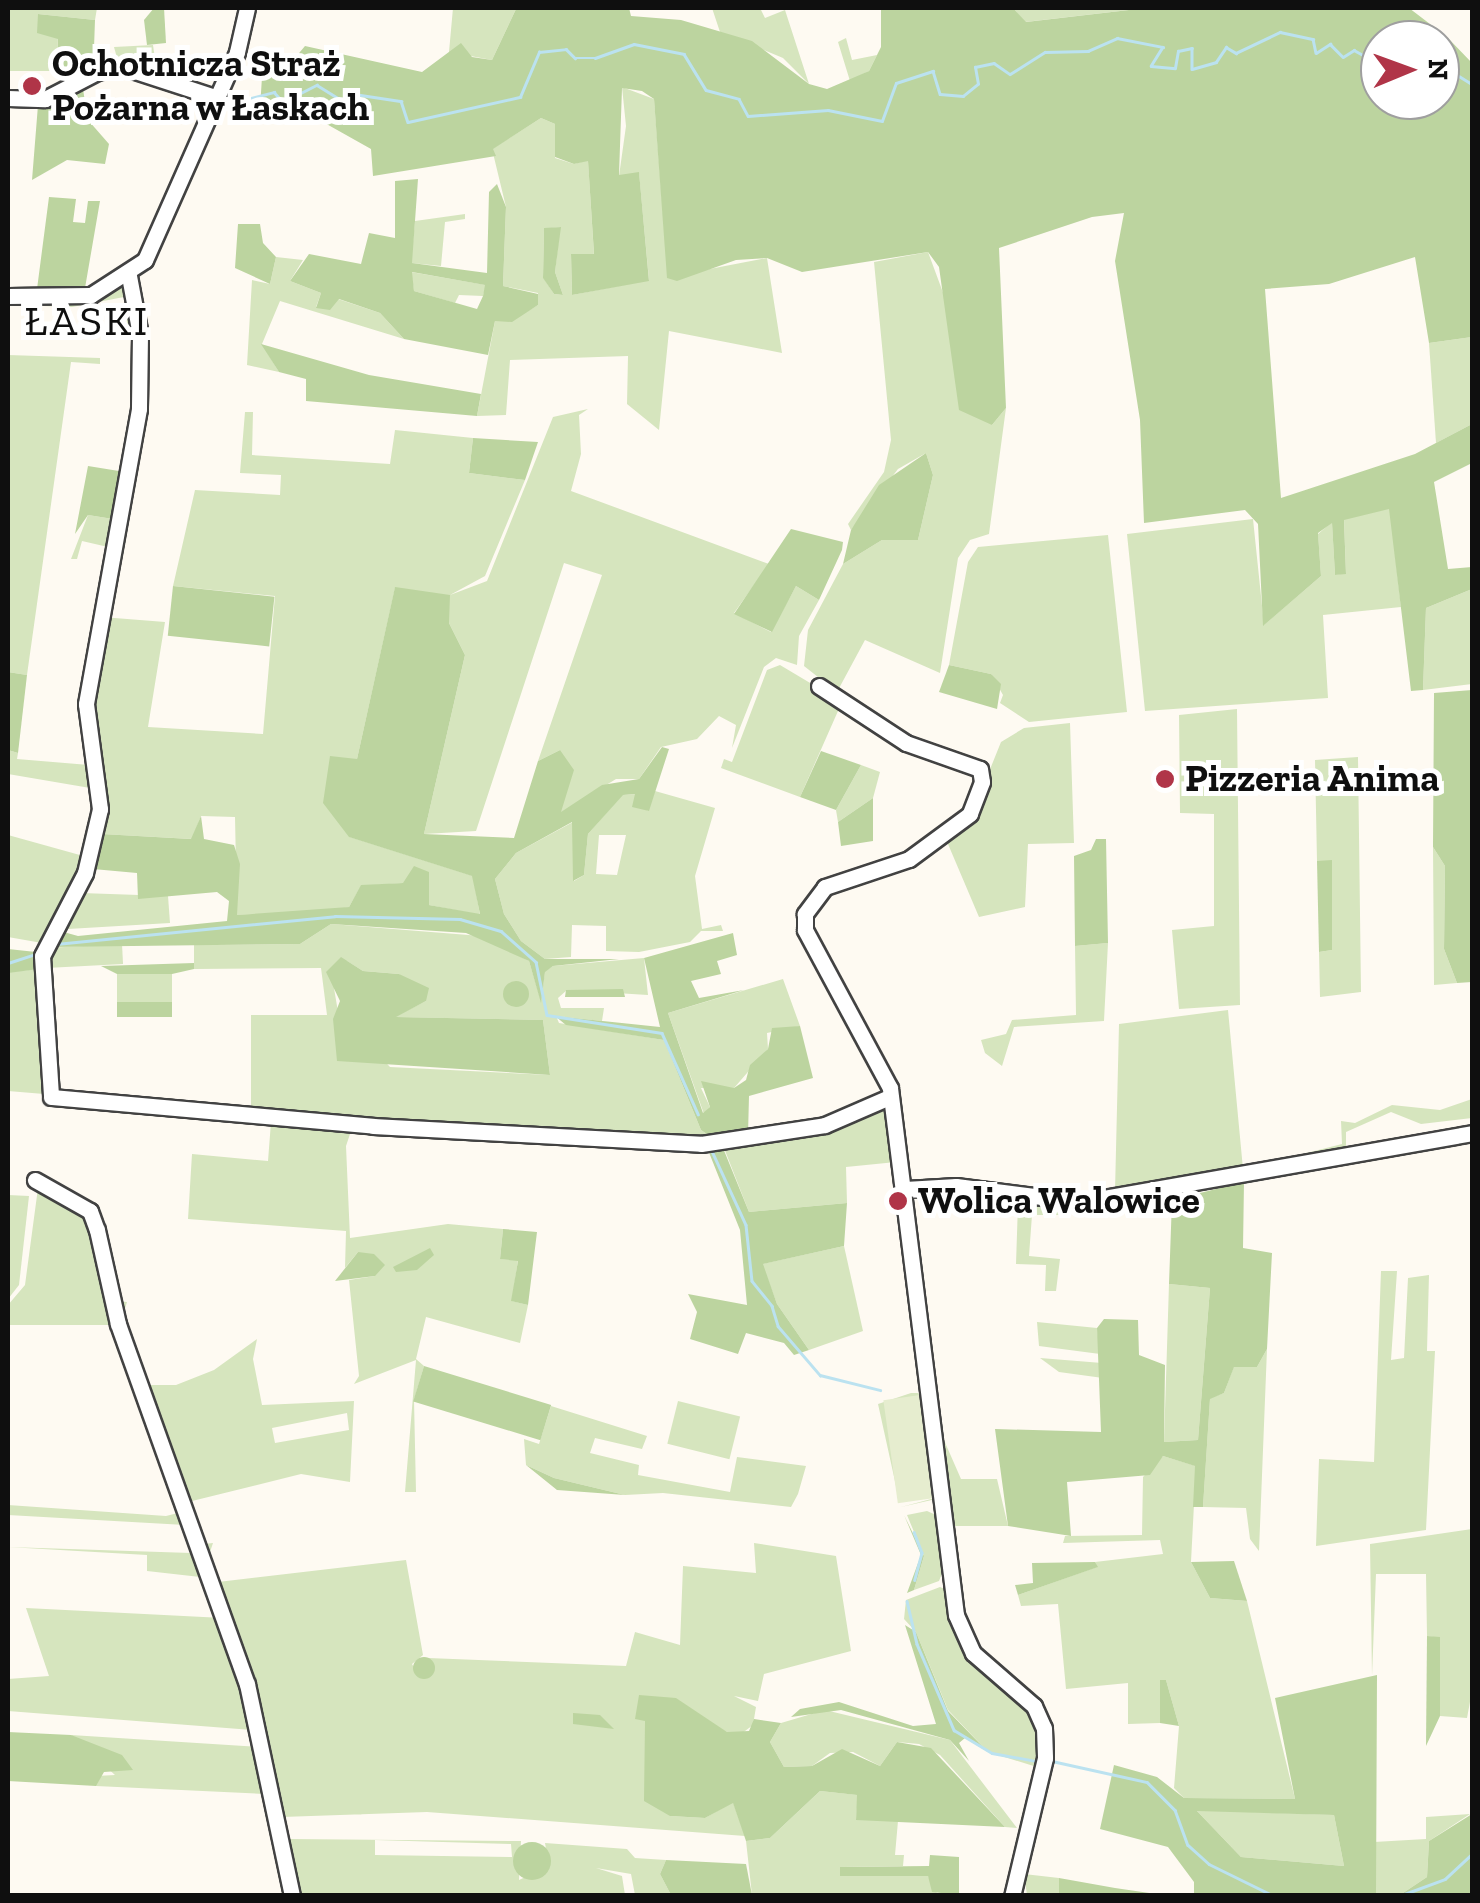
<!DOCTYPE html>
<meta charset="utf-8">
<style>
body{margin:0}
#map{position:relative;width:1480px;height:1903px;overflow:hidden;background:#fefaf2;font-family:"Zilla Slab",serif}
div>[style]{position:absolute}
.green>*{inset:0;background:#d6e5be;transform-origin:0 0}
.forest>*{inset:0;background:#bcd49f;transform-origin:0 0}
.round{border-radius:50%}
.pitch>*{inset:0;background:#e6edcf;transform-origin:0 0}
.stream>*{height:2.5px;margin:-1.25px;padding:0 1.25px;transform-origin:1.25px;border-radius:1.25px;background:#bbe2f0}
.roads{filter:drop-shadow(2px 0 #424242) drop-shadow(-2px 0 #424242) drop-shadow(0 2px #424242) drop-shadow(0 -2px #424242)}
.minor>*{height:15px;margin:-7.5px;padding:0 7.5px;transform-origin:7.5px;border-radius:7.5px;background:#fff}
.dots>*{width:28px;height:28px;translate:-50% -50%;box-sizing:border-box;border:5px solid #fff;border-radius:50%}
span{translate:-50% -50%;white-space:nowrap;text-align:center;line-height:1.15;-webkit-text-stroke:10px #fff;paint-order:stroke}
.poi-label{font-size:38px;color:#0f0f0f;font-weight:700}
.left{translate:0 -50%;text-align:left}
.quarter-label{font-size:42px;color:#0f0f0f;letter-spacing:2.5px}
.frame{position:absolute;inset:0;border:10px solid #0f0f0f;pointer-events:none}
.north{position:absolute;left:1360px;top:20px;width:100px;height:100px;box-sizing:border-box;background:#fff;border:2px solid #9f9f9f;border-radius:50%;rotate:89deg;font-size:28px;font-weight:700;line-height:40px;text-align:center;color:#0f0f0f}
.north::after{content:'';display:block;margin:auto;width:35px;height:45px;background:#b03548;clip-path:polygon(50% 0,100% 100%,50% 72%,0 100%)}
</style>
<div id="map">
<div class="green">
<i style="clip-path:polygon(8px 8px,97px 8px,95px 20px,38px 14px,58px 38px,56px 71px,9px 71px)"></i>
<i style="clip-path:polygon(453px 8px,516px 9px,492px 60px,449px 52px)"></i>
<i style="clip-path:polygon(712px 8px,760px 8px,765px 18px,785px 10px,809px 84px,783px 58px,720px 32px)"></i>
<i style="clip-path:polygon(1013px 8px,1146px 8px,1025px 22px)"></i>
<i style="clip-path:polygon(846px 38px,852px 60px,877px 55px,869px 71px,850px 81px,838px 42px)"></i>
<i style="clip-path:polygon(153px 45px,157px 73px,119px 65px,114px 47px)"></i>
<i style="clip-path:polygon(evenodd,622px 87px,654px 99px,668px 277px,767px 258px,782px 353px,669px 331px,659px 430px,627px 404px,628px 356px,510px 360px,506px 415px,477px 416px,495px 321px,511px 321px,538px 305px,538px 293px,503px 286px,506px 207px,492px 149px,541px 118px,555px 124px,555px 158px,574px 164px,588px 160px,594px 255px,571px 254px,572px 295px,649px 280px,639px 173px,619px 176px,626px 126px,622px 87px,560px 227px,555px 272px,563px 295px,554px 294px,543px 277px,544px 229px,560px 227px)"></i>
<i style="clip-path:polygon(465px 214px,465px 219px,445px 222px,441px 266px,411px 263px,415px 221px)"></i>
<i style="clip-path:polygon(928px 252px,992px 425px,1006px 408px,989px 534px,970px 540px,958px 558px,940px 673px,865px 640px,837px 692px,804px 666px,808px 630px,843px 564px,882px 540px,918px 540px,933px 475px,926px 453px,898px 469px,851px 530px,848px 524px,884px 472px,891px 440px,874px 262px)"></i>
<i style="clip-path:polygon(276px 257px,303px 260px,290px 281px,321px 293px,316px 307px,338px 299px,380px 313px,404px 339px,280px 301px,262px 344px,279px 372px,247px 365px,252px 280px,270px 284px)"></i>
<i style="clip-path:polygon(411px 272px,486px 285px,483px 296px,459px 295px,455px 303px,414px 291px)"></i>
<i style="clip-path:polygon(123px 286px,136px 321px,128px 330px,124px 297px,72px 307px,15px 305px,95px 298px)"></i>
<i style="clip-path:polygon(1472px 337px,1472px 424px,1436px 443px,1429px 343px)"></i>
<i style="clip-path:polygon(8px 355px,100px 358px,100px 364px,71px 362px,27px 675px,8px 672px)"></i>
<i style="clip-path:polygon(588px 409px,579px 415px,581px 454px,571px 491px,769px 564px,734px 613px,771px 632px,796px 586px,819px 600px,799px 636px,797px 665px,776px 658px,764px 667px,732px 748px,736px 725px,719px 716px,697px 739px,661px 747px,639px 779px,616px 779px,559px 814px,560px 750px,538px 761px,602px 575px,564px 563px,476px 831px,424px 834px,465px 655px,449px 623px,395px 588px,357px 759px,350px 837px,473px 876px,480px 915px,429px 905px,403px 883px,361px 886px,349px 907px,330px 911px,237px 915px,235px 817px,201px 816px,192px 839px,102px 834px,90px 711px,102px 617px,165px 622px,148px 727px,263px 734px,275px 596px,173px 586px,195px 490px,280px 495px,281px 475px,240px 473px,245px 412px,253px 412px,252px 455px,390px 464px,395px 430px,473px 438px,469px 473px,525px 480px,485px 576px,450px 595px,487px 581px,553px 417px)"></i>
<i style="clip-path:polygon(1390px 508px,1401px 607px,1323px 615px,1328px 698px,1145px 711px,1127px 534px,1253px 519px,1264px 625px,1321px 576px,1318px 534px,1332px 522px,1335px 575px,1346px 573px,1344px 519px)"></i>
<i style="clip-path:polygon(88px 515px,113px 519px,108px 547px,82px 541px,77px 559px,71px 559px)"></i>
<i style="clip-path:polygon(1108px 535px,1127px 712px,1029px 722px,1000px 703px,1003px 695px,991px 674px,949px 665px,968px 562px,978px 547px)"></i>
<i style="clip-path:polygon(1472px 589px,1472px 684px,1423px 690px,1426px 608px)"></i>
<i style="clip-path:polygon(780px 665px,842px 702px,800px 797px,721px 768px,724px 759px,732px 762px,767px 670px)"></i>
<i style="clip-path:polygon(1237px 709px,1240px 1005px,1179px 1009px,1172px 930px,1214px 926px,1214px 814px,1180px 813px,1179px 715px)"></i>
<i style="clip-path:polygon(1070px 723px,1074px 843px,1028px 844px,1025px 907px,979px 917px,945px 837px,970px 819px,1001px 742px,1024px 728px)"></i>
<i style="clip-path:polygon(8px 750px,18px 753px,17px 759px,89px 765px,96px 789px,8px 774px)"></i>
<i style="clip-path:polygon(1358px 757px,1361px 992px,1320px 997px,1319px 952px,1332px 950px,1332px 861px,1317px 861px,1315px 760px)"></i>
<i style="clip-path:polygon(861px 765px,880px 772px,873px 798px,838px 822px,836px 810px)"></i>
<i style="clip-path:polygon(evenodd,655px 791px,715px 808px,695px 876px,702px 929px,721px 925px,723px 931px,701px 931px,690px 942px,639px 952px,606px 951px,606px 926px,572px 925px,571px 957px,545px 959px,521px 941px,504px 914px,495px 879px,516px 853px,573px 822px,574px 881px,584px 875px,588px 834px,622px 795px,636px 794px,648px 811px,655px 791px,599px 835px,626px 835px,617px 875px,596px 874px,599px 835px)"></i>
<i style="clip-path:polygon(8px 835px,87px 857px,42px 943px,8px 937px)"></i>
<i style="clip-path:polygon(1433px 847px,1445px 866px,1444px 949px,1457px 983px,1434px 985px)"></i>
<i style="clip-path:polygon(81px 893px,168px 896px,170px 923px,68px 929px)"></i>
<i style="clip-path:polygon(evenodd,331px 924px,481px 936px,529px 961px,541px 1001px,545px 971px,553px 966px,644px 958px,648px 995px,567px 990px,558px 998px,561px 1008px,604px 1008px,602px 1021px,556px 1016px,559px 1023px,664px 1040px,701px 1130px,714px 1139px,251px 1112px,251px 1015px,327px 1015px,321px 968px,194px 969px,194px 945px,300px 944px,331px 924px,347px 961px,363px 971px,399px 974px,426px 1001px,394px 1017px,543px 1020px,550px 1075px,390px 1067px,338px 1012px,334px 988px,347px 961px)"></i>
<i style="clip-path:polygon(1108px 943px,1104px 1021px,1014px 1027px,1002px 1066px,985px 1053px,981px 1040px,1006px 1034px,1012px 1020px,1076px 1015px,1075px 946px)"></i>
<i style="left:122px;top:944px;width:20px;height:72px;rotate:87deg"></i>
<i style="clip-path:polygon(39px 969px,44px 1094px,8px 1091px,8px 972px)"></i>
<i style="left:117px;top:974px;width:55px;height:28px"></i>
<i style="clip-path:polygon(783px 979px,800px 1026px,767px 1033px,768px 1049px,734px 1088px,701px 1088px,710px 1107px,704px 1114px,668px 1013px)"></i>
<i style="clip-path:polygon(1228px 1010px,1243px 1169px,1342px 1144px,1341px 1121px,1355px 1123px,1392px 1105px,1440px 1110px,1472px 1099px,1472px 1118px,1421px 1124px,1391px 1112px,1346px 1132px,1346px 1147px,1242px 1169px,1115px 1191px,1119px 1024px)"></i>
<i style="clip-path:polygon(887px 1106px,896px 1162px,846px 1167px,847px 1203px,749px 1212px,724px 1148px)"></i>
<i style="clip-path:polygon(271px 1122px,352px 1128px,346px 1146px,350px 1238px,448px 1224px,503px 1229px,500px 1259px,518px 1260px,512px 1301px,528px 1305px,520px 1343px,426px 1317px,416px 1359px,424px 1366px,414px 1400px,416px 1492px,405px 1492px,416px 1360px,354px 1384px,359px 1376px,349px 1280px,375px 1276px,358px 1252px,345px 1268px,346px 1231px,188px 1219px,192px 1154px,268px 1161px)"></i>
<i style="clip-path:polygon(38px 1188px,86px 1210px,116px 1325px,8px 1325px,8px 1305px,25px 1285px)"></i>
<i style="clip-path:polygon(8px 1195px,29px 1196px,19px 1285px,8px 1299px)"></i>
<i style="clip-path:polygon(1018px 1203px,1066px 1207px,1065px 1215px,1032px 1215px,1029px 1256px,1060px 1259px,1056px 1291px,1045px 1291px,1046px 1265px,1016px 1264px)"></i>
<i style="clip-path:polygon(844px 1246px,863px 1331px,809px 1350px,777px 1304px,762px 1264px)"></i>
<i style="clip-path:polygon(1381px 1271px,1397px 1271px,1391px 1360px,1404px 1358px,1408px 1278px,1429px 1275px,1427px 1351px,1435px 1351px,1426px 1530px,1316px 1546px,1319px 1459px,1374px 1462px)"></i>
<i style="clip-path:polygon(1169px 1284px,1210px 1288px,1198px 1440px,1164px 1442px)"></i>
<i style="clip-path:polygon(evenodd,116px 1301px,127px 1302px,122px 1318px,146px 1385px,176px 1385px,214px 1370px,257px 1339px,253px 1359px,262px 1405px,354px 1401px,350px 1482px,301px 1474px,188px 1502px,148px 1396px,116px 1301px,347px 1413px,349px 1430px,275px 1443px,272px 1428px,347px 1413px)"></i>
<i style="clip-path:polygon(1037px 1322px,1097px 1328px,1100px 1354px,1039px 1346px)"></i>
<i style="clip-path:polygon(1267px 1349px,1259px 1551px,1250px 1539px,1246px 1508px,1203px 1507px,1210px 1398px,1224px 1393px,1234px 1366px,1257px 1367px)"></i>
<i style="clip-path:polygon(1040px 1358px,1102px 1363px,1103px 1378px,1059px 1372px)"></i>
<i style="clip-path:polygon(911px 1393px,918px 1393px,923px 1399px,936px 1499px,901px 1507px,935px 1498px,920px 1396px,885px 1406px,900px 1504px,878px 1404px)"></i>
<i style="left:678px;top:1401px;width:64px;height:44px;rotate:14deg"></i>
<i style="clip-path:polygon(551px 1406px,647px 1436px,642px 1449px,595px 1438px,590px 1453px,639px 1465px,638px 1475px,730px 1492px,737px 1457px,806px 1466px,798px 1494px,791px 1507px,663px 1493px,625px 1495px,554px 1478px,526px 1465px,524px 1439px,539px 1444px)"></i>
<i style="clip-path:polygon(940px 1431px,961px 1479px,997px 1479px,1008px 1526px,945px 1526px)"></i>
<i style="clip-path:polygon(1163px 1456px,1196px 1466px,1191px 1562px,1210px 1598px,1247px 1601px,1295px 1799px,1184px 1798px,1174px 1788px,1179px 1726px,1166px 1680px,1160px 1681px,1160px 1723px,1128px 1724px,1128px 1683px,1066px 1689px,1058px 1604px,1021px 1606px,1018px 1595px,1097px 1567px,1095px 1562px,1163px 1554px,1160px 1540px,1063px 1543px,1065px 1536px,1142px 1535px,1143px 1477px)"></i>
<i style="clip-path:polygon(8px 1505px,166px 1516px,186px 1511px,209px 1578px,147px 1571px,147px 1555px,8px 1547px,191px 1553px,185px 1525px,8px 1515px)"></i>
<i style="clip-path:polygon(927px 1511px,936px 1515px,943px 1571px,939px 1581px,914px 1590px,924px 1556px,907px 1515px)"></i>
<i style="clip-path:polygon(1472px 1529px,1472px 1691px,1467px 1718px,1440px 1716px,1440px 1638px,1427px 1636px,1426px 1574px,1376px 1574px,1372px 1676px,1370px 1544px)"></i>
<i style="clip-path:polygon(evenodd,213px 1543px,209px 1555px,218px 1582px,406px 1560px,423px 1655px,412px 1664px,417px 1673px,435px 1669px,428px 1658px,626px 1666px,635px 1632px,680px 1645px,683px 1566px,756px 1573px,754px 1543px,836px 1556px,851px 1651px,764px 1674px,758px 1701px,734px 1696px,756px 1707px,753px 1725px,741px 1734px,646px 1720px,670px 1816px,705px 1818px,733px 1802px,745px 1836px,427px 1812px,282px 1817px,289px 1839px,521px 1841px,519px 1880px,549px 1866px,545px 1843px,627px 1849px,635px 1858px,666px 1860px,660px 1874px,671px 1895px,635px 1895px,631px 1874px,596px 1868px,622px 1876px,625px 1895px,294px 1895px,204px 1544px,213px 1543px,375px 1840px,511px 1844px,512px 1857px,375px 1855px,375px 1840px)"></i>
<i style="clip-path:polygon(940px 1587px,947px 1590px,958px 1629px,1037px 1717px,1040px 1768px,988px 1752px,948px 1710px,916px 1632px,904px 1619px,906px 1600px)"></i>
<i style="clip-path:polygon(26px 1608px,223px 1618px,252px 1730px,8px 1711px,8px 1679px,49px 1676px)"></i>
<i style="clip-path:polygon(825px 1710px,950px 1740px,1017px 1828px,1005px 1827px,940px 1755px,919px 1744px,897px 1742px,880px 1766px,853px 1752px,830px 1753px,812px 1766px,784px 1767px,770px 1742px,781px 1723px)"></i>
<i style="clip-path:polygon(71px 1735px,258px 1747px,264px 1794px,96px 1786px,96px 1776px,115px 1775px)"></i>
<i style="clip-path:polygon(820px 1791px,858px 1795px,856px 1819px,898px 1821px,895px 1855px,904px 1855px,903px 1866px,841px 1867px,928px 1876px,938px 1895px,752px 1895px,746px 1841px,770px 1838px)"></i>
<i style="clip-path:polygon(1196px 1810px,1334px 1815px,1344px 1866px,1241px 1857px)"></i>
<i style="clip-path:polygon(1470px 1814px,1429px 1841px,1427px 1877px,1400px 1895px,1375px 1895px,1374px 1842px,1426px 1839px,1426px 1817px)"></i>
<i style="clip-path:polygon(1024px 1874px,1059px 1878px,1059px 1895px,1027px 1895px)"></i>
</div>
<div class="forest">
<i style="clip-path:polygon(154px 8px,164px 8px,166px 43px,147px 45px,144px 20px)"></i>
<i style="clip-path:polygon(evenodd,629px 8px,631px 16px,681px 20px,752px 41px,809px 84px,827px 89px,869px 71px,881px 47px,881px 8px,1013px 8px,1026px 22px,1146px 8px,1409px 8px,1447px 37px,1472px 63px,1472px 337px,1429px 343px,1415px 257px,1329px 284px,1265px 289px,1281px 498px,1415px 454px,1472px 424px,1472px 463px,1434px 482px,1448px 569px,1472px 567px,1472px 589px,1426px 608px,1423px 690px,1411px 691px,1389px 509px,1344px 520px,1346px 574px,1335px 575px,1332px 523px,1318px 533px,1321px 576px,1263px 626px,1258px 524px,1245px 510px,1144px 523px,1140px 420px,1115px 261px,1124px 213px,1092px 217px,999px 248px,1006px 408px,992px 425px,959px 410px,939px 267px,928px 252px,802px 272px,767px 258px,736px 260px,677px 281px,667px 278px,654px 99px,642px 91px,622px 88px,619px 175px,639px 172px,649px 281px,572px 295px,571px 254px,594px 254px,588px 161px,574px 164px,555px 157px,555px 124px,541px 118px,493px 149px,496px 156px,373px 176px,371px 149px,298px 108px,260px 108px,262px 77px,279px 77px,305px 46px,422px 72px,461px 43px,472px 57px,492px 60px,516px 9px,629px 8px,1380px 40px,1440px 40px,1440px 100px,1380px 100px,1380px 40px)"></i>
<i style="clip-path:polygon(38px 14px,95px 20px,94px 48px,100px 57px,56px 78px,58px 39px,37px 33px)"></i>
<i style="clip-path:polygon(82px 83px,88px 120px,109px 144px,105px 164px,67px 160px,32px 180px,38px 105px)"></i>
<i style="clip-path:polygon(evenodd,418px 179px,412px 263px,487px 273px,489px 192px,497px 184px,506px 207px,503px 286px,538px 294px,538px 305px,512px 322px,495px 321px,488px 355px,404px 339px,380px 313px,339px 299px,330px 310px,316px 308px,321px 293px,290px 281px,309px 254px,361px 264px,369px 233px,395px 238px,395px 181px,418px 179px,412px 272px,485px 285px,483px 296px,477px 309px,414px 291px,412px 272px)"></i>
<i style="clip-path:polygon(49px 197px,76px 199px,73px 222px,85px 223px,88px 201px,100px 201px,85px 288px,37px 289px)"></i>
<i style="clip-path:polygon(238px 224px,260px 224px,263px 243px,276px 257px,270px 284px,235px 268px)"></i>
<i style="clip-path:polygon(561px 227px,555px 272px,563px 295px,554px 294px,543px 278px,544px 228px)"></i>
<i style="clip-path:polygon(261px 344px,369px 375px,481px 394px,477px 416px,306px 401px,306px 379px,279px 372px)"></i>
<i style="clip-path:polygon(473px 438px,538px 442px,525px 480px,469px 473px)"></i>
<i style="clip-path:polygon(926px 453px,933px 475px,918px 540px,882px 540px,843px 564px,851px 530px,879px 485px)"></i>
<i style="clip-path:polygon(88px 466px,125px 472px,113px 519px,88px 515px,75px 534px)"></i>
<i style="clip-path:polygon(791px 529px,843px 542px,842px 550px,819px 600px,796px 586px,772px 632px,734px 614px)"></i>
<i style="left:173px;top:586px;width:102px;height:50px;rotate:6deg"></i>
<i style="clip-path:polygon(395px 587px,450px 595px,449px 623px,465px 655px,424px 834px,514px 838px,538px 761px,560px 750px,574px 770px,561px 812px,602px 785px,639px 779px,662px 747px,669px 749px,649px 811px,632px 807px,635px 794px,623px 795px,588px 834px,584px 875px,573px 881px,572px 822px,516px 853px,495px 879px,504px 914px,521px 941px,545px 959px,619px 959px,553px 966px,545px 972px,541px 1003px,529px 961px,466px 933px,331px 924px,300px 944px,50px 947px,60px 931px,78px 936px,227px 921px,229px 901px,217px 892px,138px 899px,137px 873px,93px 869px,102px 834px,191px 839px,201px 816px,204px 839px,234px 845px,240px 864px,237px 915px,349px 907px,361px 885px,403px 883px,414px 866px,429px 872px,429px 905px,480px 914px,472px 876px,349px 837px,323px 803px,330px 756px,357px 759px)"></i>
<i style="clip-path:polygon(949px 665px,991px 674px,1001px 684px,997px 709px,939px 692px)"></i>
<i style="clip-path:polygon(8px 672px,27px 675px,18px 753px,8px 750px)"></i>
<i style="clip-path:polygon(1472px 690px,1472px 982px,1457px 983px,1444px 949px,1445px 866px,1433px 847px,1434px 693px)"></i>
<i style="clip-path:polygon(821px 751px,861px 765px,836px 810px,800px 797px)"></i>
<i style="clip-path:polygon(873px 798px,873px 841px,841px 846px,838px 822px)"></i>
<i style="clip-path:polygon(1096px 839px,1106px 839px,1108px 943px,1075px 946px,1074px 856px,1091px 850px)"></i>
<i style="clip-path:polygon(1332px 860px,1332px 950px,1319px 952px,1317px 861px)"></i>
<i style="clip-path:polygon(733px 933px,737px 955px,717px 961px,721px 974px,691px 981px,699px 998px,744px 990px,668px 1013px,703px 1113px,710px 1107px,701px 1081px,734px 1088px,746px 1080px,750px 1065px,768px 1049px,772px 1028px,800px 1026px,813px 1078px,749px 1096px,748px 1135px,714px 1139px,701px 1130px,664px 1040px,566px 1025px,555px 1016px,660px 1027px,644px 958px)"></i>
<i style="clip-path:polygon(8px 949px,36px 952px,39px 969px,8px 973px)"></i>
<i style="clip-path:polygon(341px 957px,363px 971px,399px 974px,429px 988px,426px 1001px,396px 1017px,543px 1020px,550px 1075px,337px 1061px,333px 1019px,340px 1001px,326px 972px)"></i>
<i style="clip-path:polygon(194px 963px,194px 969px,172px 974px,117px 974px,101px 966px)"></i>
<i class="round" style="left:503px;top:981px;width:26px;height:26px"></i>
<i style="clip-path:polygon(623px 989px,625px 997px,565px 997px,566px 990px)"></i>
<i style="left:117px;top:1002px;width:55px;height:15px"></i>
<i style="clip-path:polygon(723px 1148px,749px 1212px,847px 1203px,844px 1246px,763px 1264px,777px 1304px,809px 1350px,794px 1355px,784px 1343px,746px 1333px,738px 1354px,690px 1339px,697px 1312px,688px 1294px,747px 1305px,740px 1230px,708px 1150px)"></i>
<i style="clip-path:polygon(1244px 1182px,1243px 1248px,1272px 1253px,1267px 1349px,1257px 1367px,1234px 1367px,1224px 1393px,1210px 1399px,1203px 1507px,1193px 1507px,1195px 1466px,1163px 1456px,1150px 1475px,1067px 1482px,1071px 1536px,1008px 1526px,995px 1429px,1101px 1432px,1097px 1328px,1104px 1319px,1138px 1320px,1139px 1355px,1165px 1365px,1164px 1442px,1198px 1440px,1210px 1288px,1169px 1284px,1172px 1200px)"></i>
<i style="clip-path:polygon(503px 1229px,537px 1232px,528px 1305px,511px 1301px,518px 1261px,500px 1259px)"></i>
<i style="clip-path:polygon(430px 1248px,434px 1255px,417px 1270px,396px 1272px,393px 1267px)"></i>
<i style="clip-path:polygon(358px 1252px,374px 1254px,385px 1265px,375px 1276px,335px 1281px)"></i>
<i style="left:424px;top:1366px;width:133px;height:37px;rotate:17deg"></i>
<i style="clip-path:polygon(526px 1465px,554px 1478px,625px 1495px,557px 1490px)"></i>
<i style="clip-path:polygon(904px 1515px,924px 1556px,914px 1590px,907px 1593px,921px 1555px)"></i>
<i style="clip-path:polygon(1234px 1561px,1247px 1601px,1210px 1598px,1191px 1562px)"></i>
<i style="clip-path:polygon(1095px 1562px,1098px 1567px,1018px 1595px,1015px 1585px,1033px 1583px,1032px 1563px)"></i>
<i style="clip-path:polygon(905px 1625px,916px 1632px,948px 1711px,988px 1752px,965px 1738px,959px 1743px,969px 1761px,950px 1740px,841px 1710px,791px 1717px,800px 1709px,839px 1702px,913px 1726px,936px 1724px)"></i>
<i style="clip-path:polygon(1427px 1636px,1440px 1637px,1440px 1716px,1426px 1746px)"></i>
<i class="round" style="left:413px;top:1657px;width:22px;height:22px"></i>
<i style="clip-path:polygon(evenodd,1377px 1675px,1376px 1895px,1194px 1895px,1194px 1882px,1168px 1847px,1100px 1829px,1114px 1765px,1157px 1777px,1184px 1798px,1295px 1799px,1275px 1698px,1377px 1675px,1197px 1811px,1334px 1815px,1344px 1866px,1241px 1857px,1197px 1811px)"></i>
<i style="clip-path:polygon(1160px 1680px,1166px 1680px,1179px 1726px,1160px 1723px)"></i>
<i style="clip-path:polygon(639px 1695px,676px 1698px,727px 1732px,749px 1731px,754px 1719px,781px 1723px,770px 1742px,784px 1767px,812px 1766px,842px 1749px,880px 1766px,897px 1742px,931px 1748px,1005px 1827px,856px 1820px,857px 1795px,820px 1791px,770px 1838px,746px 1841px,733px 1803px,705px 1818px,670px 1816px,644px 1801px,645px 1721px,635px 1719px)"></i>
<i style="clip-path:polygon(573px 1713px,600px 1715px,614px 1729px,573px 1724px)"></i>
<i style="clip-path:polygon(8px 1732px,71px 1735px,122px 1755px,133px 1770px,104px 1772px,96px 1786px,8px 1781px)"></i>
<i style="clip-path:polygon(1472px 1814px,1471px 1895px,1400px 1895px,1427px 1877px,1429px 1841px)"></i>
<i class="round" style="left:513px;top:1842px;width:38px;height:38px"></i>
<i style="clip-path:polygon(930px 1855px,959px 1857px,959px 1895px,932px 1892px,928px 1876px,840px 1876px,840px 1867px,929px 1866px)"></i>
<i style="clip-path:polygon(666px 1860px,746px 1864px,752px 1895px,671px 1895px,660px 1874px)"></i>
<i style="clip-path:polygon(1059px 1878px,1115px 1888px,1163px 1895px,1059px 1895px)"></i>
</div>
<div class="pitch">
<i style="left:920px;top:1395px;width:104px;height:37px;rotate:82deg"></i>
</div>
<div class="stream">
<i style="left:1440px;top:54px;width:12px;rotate:76deg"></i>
<i style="left:1443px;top:66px;width:34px;rotate:32deg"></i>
<i style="left:220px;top:106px;width:56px;rotate:-14.5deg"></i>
<i style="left:274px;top:92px;width:13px;rotate:48deg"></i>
<i style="left:283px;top:102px;width:38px;rotate:-27deg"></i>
<i style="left:317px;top:85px;width:28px;rotate:32deg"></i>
<i style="left:341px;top:100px;width:14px;rotate:-25deg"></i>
<i style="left:354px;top:94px;width:48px;rotate:8.5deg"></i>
<i style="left:401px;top:101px;width:22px;rotate:72deg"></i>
<i style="left:408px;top:122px;width:115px;rotate:-12.6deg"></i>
<i style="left:520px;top:97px;width:49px;rotate:-67.1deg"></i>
<i style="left:539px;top:52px;width:27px;rotate:-6deg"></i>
<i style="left:566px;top:49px;width:13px;rotate:45deg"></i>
<i style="left:575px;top:58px;width:20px"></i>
<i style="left:595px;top:58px;width:41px;rotate:-19.7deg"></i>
<i style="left:634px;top:44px;width:51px;rotate:11.3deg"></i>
<i style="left:684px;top:54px;width:42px;rotate:58.6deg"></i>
<i style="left:706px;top:90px;width:34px;rotate:15deg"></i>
<i style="left:739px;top:99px;width:19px;rotate:62deg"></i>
<i style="left:748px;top:116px;width:80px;rotate:-4.3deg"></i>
<i style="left:828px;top:110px;width:55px;rotate:11.5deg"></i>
<i style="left:882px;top:121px;width:40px;rotate:-69.8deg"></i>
<i style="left:896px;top:83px;width:39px;rotate:-18deg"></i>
<i style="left:933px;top:71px;width:24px;rotate:73deg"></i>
<i style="left:940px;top:94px;width:23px;rotate:5deg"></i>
<i style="left:963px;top:96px;width:19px;rotate:-39deg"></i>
<i style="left:978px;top:84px;width:17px;rotate:-100deg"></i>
<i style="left:975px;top:67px;width:19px;rotate:-12deg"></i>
<i style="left:994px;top:63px;width:19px;rotate:35deg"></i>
<i style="left:1010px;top:74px;width:41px;rotate:-32.2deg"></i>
<i style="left:1045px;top:52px;width:43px;rotate:-1.3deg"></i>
<i style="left:1088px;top:51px;width:32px;rotate:-24deg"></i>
<i style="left:1117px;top:38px;width:47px;rotate:11.1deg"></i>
<i style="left:1163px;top:47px;width:22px;rotate:122deg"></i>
<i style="left:1151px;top:66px;width:24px;rotate:5deg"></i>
<i style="left:1175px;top:68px;width:17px;rotate:-80deg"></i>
<i style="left:1178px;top:51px;width:14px;rotate:-12deg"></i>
<i style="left:1192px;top:48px;width:21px;rotate:90deg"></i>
<i style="left:1192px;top:69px;width:25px;rotate:-16deg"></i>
<i style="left:1216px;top:62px;width:18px;rotate:-56deg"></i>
<i style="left:1226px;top:47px;width:12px;rotate:31deg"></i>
<i style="left:1236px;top:53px;width:49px;rotate:-25.5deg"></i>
<i style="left:1280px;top:32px;width:34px;rotate:12deg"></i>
<i style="left:1313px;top:39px;width:14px;rotate:78deg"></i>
<i style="left:1316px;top:53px;width:17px;rotate:-33deg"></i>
<i style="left:1330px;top:44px;width:18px;rotate:45deg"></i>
<i style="left:1343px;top:57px;width:13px;rotate:-32deg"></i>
<i style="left:1354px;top:50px;width:13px;rotate:29deg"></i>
<i style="left:1365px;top:56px;width:16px;rotate:-22deg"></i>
<i style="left:56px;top:944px;width:280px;rotate:-5.7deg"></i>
<i style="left:335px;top:916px;width:125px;rotate:1.4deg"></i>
<i style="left:460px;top:919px;width:43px;rotate:16.3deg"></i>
<i style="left:501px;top:931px;width:47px;rotate:41.5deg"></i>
<i style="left:536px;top:962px;width:54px;rotate:78.3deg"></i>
<i style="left:547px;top:1015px;width:116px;rotate:8.9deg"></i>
<i style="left:662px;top:1033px;width:89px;rotate:66deg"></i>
<i style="left:8px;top:963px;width:28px;rotate:-18deg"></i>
<i style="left:712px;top:1151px;width:81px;rotate:65.3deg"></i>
<i style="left:746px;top:1225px;width:56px;rotate:83.9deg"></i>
<i style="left:752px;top:1281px;width:32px;rotate:51deg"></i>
<i style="left:772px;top:1306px;width:21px;rotate:73deg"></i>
<i style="left:778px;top:1326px;width:65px;rotate:49.4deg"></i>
<i style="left:820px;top:1375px;width:62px;rotate:14deg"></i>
<i style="left:914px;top:1532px;width:22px;rotate:69deg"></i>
<i style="left:922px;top:1553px;width:28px;rotate:105deg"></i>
<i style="left:907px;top:1601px;width:44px;rotate:76.9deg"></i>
<i style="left:917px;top:1644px;width:94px;rotate:66.7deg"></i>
<i style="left:954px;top:1730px;width:44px;rotate:31.2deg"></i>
<i style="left:992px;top:1753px;width:45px;rotate:10.3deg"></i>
<i style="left:1052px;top:1761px;width:97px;rotate:12.5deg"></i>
<i style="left:1147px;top:1782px;width:40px;rotate:45deg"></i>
<i style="left:1175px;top:1810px;width:37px;rotate:70deg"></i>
<i style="left:1188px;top:1845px;width:28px;rotate:42deg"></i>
<i style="left:1209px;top:1864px;width:72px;rotate:26.2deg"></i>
<i style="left:1399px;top:1896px;width:49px;rotate:-20.3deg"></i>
<i style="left:1445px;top:1879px;width:37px;rotate:-43deg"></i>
</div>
<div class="roads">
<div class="minor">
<i style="left:8px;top:98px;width:37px;rotate:2deg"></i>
<i style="left:45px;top:99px;width:59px;rotate:-27.4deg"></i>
<i style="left:97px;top:72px;width:26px;rotate:-11deg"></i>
<i style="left:123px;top:67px;width:97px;rotate:18.1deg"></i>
<i style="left:129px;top:276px;width:60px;rotate:79.4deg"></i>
<i style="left:140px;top:335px;width:74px;rotate:90.8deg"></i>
<i style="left:139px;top:409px;width:300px;rotate:100.2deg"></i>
<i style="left:86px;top:704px;width:106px;rotate:82.4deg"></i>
<i style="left:100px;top:809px;width:66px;rotate:103.2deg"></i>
<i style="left:85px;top:873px;width:93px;rotate:117.4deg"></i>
<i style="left:42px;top:956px;width:141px;rotate:86.3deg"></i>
<i style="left:51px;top:1097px;width:323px;rotate:5.1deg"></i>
<i style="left:373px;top:1126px;width:328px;rotate:3.1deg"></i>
<i style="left:701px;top:1144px;width:125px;rotate:-8.7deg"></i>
<i style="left:825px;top:1125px;width:68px;rotate:-23.5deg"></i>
<i style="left:8px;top:296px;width:83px;rotate:-0.7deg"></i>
<i style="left:91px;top:295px;width:64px;rotate:-32.9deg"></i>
<i style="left:145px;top:260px;width:227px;rotate:-66.1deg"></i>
<i style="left:237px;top:52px;width:45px;rotate:-77.2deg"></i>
<i style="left:819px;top:686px;width:104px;rotate:33.2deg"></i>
<i style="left:906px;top:743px;width:78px;rotate:19.4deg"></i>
<i style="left:980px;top:769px;width:13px;rotate:81deg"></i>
<i style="left:982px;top:782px;width:34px;rotate:111deg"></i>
<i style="left:970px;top:814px;width:76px;rotate:143.6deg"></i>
<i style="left:909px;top:859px;width:89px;rotate:161.6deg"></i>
<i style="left:825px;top:887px;width:34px;rotate:127deg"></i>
<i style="left:805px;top:914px;width:16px;rotate:90deg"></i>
<i style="left:805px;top:930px;width:179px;rotate:61.7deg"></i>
<i style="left:890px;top:1088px;width:531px;rotate:82.86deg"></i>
<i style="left:956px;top:1615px;width:42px;rotate:65.9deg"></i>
<i style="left:973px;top:1653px;width:81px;rotate:41deg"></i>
<i style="left:1034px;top:1706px;width:24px;rotate:66deg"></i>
<i style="left:1044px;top:1728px;width:30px;rotate:88deg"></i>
<i style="left:1045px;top:1758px;width:142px;rotate:103.4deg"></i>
<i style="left:35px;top:1180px;width:63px;rotate:29.4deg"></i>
<i style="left:90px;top:1211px;width:20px;rotate:70deg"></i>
<i style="left:97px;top:1230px;width:96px;rotate:77.4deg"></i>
<i style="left:118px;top:1324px;width:382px;rotate:70.3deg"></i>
<i style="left:247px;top:1684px;width:217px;rotate:78deg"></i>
<i style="left:905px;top:1189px;width:51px;rotate:-3.4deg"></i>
<i style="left:956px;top:1186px;width:126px;rotate:7.3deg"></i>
<i style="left:1081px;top:1202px;width:397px;rotate:-10deg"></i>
</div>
</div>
<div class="dots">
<i style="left:32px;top:86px;background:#b03548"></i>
<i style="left:1165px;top:779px;background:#b03548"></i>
<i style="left:898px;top:1201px;background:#b03548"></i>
</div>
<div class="poi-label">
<span class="left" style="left:52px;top:86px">Ochotnicza Straż<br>Pożarna w Łaskach</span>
<span class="left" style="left:1185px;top:779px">Pizzeria Anima</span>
<span class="left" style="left:918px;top:1201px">Wolica Walowice</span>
</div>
<div class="quarter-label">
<span style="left:87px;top:321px">ŁASKI</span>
</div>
<div class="frame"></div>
<div class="north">N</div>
</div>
